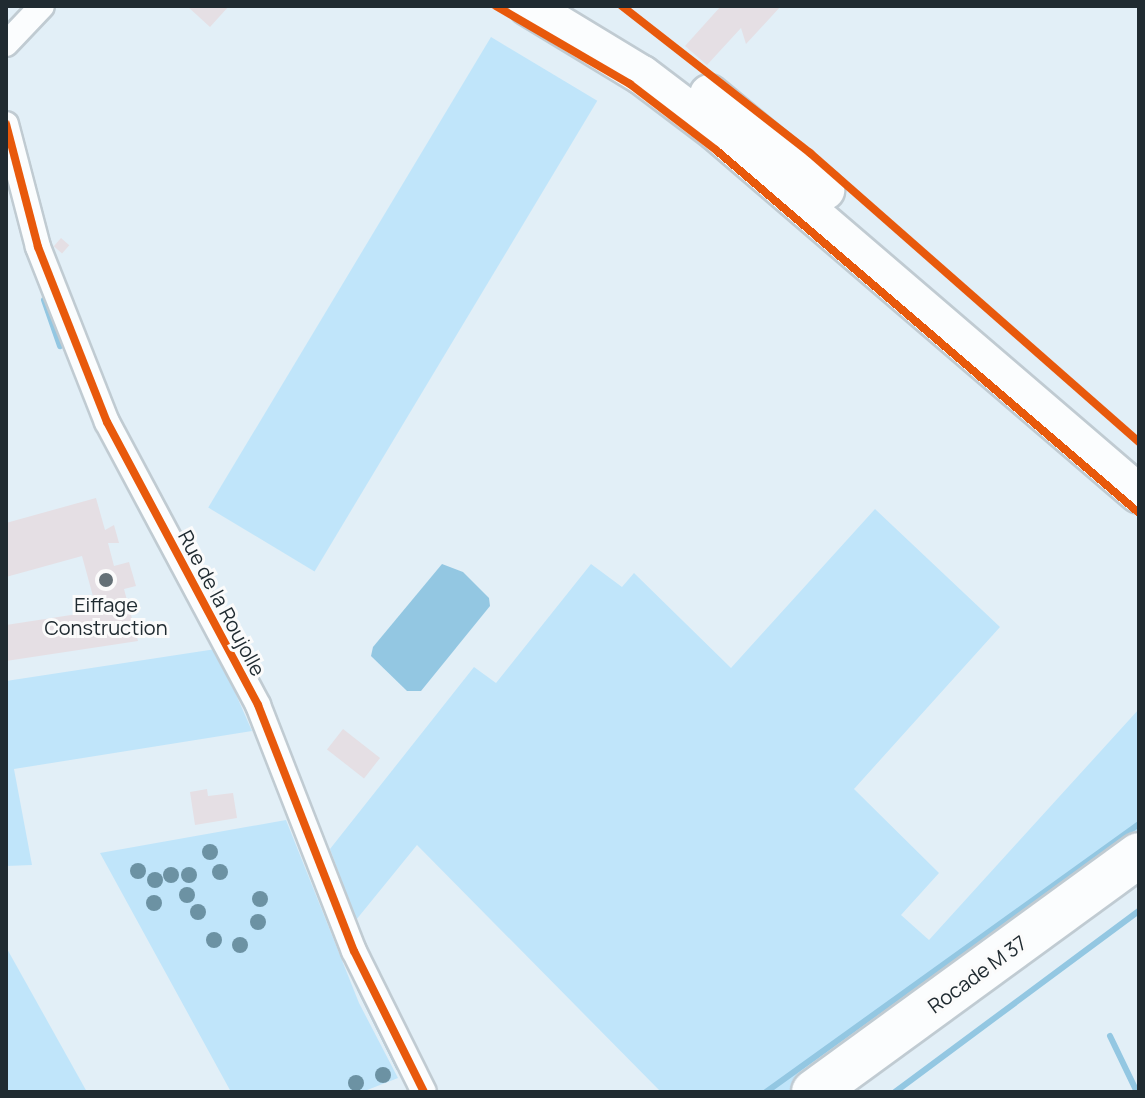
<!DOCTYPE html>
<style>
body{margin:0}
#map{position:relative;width:1145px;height:1098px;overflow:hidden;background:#e2eff7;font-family:Manrope,sans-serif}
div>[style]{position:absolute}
.green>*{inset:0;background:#c0e5fa;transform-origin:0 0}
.water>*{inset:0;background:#93c7e2}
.stream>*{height:6px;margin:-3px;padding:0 3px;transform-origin:3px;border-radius:3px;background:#93c7e2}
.building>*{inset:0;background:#e5dfe4;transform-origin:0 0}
.roads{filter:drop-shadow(2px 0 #c0cbd2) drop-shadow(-2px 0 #c0cbd2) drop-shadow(0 2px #c0cbd2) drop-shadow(0 -2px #c0cbd2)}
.street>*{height:24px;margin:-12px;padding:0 12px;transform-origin:12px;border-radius:12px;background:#fbfdfe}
.primary>*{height:38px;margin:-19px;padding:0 19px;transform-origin:19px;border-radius:19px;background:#fbfdfe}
.highway>*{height:44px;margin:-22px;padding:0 22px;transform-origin:22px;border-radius:22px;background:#fbfdfe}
.cycleway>*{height:8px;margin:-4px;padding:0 4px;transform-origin:4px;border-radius:4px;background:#e8590c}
.trees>*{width:16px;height:16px;margin:-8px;border-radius:50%;background:#6c92a3}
.dots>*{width:22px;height:22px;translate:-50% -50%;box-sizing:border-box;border:4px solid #fbfbfb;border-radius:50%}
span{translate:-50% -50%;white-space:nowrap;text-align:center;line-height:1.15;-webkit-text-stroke:6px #fbfbfb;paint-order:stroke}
.street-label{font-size:20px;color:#202b31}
.poi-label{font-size:20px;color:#202b31}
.frame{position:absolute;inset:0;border:8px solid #202b31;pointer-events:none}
</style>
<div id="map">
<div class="green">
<i style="left:491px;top:37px;width:124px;height:549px;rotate:31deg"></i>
<i style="clip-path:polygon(875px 509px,1000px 627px,854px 789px,939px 873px,901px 915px,929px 940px,1139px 709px,1139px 836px,792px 1092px,661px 1092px,417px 845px,356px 920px,330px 849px,474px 667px,496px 683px,591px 564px,622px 587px,634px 573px,731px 668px)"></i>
<i style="clip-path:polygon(216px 649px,252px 731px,14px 769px,32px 865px,6px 866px,6px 681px)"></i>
<i style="clip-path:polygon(286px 820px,359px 1003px,398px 1078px,362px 1092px,231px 1092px,100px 853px)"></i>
<i style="clip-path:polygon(6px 947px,87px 1092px,6px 1092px)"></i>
</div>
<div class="water">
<i style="clip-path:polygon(442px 564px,463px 572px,489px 598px,490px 606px,421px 691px,407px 691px,371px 656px,373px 647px)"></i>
</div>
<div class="stream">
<i style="left:44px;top:300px;width:49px;rotate:70.8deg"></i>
<i style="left:360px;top:989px;width:88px;rotate:63.7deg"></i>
<i style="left:1110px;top:1036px;width:62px;rotate:64.3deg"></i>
<i style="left:766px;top:1092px;width:459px;rotate:-35.7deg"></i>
<i style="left:895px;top:1092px;width:304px;rotate:-36.6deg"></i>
</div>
<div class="building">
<i style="clip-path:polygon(187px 6px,229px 6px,210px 27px)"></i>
<i style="clip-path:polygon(721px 6px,781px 6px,746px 44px,741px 28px,707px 65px,685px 46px)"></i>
<i style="left:61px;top:238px;width:11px;height:11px;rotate:41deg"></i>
<i style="clip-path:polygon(96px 498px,105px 530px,114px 525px,119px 543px,108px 543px,114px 566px,129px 562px,136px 586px,124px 589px,138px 641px,6px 661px,6px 625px,97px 611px,82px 556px,6px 577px,6px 523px)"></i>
<i style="left:343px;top:729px;width:47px;height:26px;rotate:38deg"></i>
<i style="clip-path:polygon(207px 789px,208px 796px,233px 793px,237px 818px,195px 825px,190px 792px)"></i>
</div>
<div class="roads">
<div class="street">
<i style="left:6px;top:44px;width:52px;rotate:-46.5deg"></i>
<i style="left:6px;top:124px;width:127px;rotate:75.4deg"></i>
<i style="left:38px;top:247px;width:188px;rotate:68.5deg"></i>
<i style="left:107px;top:422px;width:321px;rotate:61.9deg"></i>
<i style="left:258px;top:705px;width:264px;rotate:68.7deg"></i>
<i style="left:354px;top:951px;width:157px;rotate:63.6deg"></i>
</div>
<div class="primary">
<i style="left:528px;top:6px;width:133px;rotate:31.2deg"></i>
<i style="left:642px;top:75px;width:93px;rotate:37.1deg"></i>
<i style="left:716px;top:131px;width:557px;rotate:40.63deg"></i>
<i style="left:709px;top:94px;width:151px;rotate:39.6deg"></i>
</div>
<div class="highway">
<i style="left:814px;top:1092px;width:402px;rotate:-36.1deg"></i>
</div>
</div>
<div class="cycleway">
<i style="left:496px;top:6px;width:155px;rotate:30.2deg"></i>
<i style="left:630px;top:84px;width:108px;rotate:37.5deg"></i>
<i style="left:716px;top:150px;width:557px;rotate:40.63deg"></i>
<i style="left:622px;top:6px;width:239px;rotate:38deg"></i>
<i style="left:810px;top:153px;width:438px;rotate:41.3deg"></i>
<i style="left:6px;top:124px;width:127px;rotate:75.4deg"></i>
<i style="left:38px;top:247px;width:188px;rotate:68.5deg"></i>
<i style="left:107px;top:422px;width:321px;rotate:61.9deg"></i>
<i style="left:258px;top:705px;width:264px;rotate:68.7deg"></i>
<i style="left:354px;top:951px;width:157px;rotate:63.6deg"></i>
</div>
<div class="trees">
<i style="left:210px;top:852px"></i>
<i style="left:138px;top:871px"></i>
<i style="left:220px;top:872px"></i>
<i style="left:171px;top:875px"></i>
<i style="left:189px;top:875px"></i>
<i style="left:155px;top:880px"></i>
<i style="left:187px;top:895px"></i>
<i style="left:260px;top:899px"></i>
<i style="left:154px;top:903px"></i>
<i style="left:198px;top:912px"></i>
<i style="left:258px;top:922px"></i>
<i style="left:214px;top:940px"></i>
<i style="left:240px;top:945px"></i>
<i style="left:383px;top:1075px"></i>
<i style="left:356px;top:1083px"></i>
</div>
<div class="dots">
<i style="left:106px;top:580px;background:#647076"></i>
</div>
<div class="street-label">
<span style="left:222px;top:603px;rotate:62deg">Rue de la Roujolle</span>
<span style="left:977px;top:974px;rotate:-36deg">Rocade M 37</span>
</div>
<div class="poi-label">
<span style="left:106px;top:616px">Eiffage<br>Construction</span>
</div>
<div class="frame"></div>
</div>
